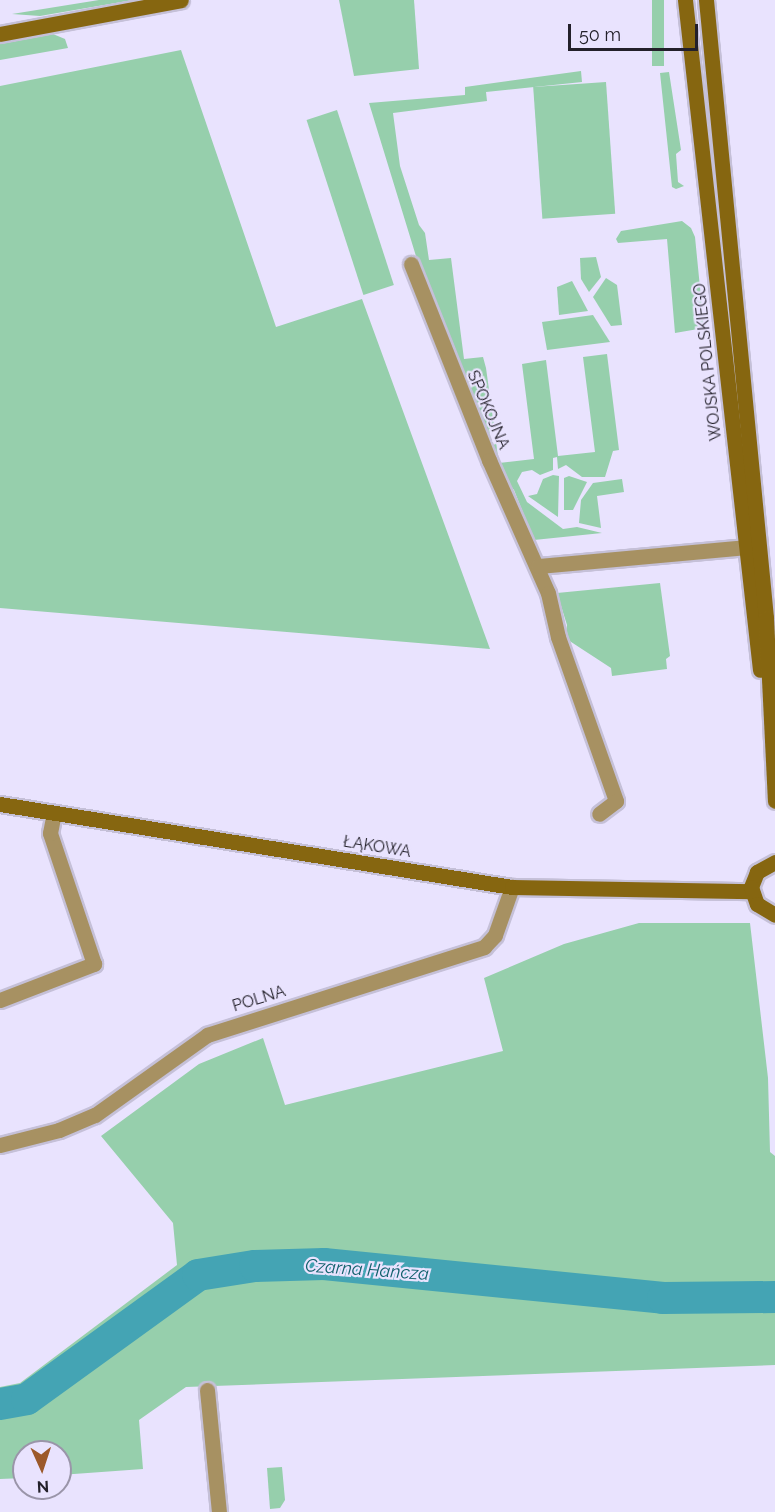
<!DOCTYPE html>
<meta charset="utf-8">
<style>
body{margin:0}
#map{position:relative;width:775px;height:1512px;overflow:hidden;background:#e9e3fe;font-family:Raleway,sans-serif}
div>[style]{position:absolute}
.green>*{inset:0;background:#96cfac;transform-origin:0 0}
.river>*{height:32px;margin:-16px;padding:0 16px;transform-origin:16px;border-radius:16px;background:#44a4b4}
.roads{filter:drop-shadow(2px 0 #c5c0d8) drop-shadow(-2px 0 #c5c0d8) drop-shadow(0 2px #c5c0d8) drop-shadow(0 -2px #c5c0d8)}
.street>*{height:15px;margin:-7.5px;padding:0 7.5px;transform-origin:7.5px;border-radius:7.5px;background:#a79162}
.secondary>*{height:15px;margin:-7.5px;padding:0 7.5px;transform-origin:7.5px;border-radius:7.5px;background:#866610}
span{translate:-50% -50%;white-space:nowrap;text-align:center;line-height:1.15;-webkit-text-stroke:4.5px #e9e3fe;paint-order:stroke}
.street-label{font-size:16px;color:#23202a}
.water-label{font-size:18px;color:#12616d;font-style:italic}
.north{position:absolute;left:12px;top:1440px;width:60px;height:60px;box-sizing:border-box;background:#e9e3fe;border:2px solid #9a95a9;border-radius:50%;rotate:177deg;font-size:16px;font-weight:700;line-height:24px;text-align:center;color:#23202a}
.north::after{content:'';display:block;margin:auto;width:21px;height:27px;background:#9c592a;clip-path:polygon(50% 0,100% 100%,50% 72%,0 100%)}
.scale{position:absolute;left:568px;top:24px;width:130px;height:27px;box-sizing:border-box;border:3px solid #23202a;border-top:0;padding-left:8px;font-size:18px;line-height:21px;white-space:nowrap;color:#23202a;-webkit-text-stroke:4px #e9e3fe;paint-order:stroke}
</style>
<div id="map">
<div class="green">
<i style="clip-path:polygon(99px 0,133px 0,40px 16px,12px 14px)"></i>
<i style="clip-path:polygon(339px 0,414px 0,419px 69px,354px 76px)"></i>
<i style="left:652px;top:0;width:12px;height:66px"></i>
<i style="clip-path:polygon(53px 34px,65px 39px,68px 48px,0 60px,0 44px)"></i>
<i style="clip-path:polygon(181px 50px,276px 327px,362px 299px,490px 649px,0 608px,0 86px)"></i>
<i style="clip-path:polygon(581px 71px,582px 82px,486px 92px,487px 101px,393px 113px,400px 166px,419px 225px,425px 233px,429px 260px,451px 258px,464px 359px,483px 357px,486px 368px,494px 426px,490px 427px,489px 445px,427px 292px,369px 103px,465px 95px,465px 87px)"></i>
<i style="clip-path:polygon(669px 72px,681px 150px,676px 154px,678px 182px,684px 186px,676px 189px,672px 187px,660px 73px)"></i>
<i style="left:606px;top:82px;width:132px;height:73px;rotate:86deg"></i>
<i style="left:337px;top:110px;width:184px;height:32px;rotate:72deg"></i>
<i style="clip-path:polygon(682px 221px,691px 228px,695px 237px,704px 328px,675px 333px,667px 239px,618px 243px,616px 239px,621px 231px)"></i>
<i style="clip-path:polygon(596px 257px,601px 277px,589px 292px,581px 279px,580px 258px)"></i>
<i style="clip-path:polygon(606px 278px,617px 285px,622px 325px,611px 326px,593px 297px)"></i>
<i style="clip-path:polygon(572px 281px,588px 311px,559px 315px,557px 287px)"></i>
<i style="clip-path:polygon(593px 315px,610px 342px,547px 350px,542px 322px)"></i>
<i style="clip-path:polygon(607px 354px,619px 450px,613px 451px,605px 477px,582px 477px,566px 465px,558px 469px,557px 457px,553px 458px,553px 470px,540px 475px,532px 470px,522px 472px,517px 481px,527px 502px,563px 529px,577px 527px,602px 533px,534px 540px,514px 490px,501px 473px,491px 450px,496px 442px,499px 463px,534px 459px,522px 364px,546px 360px,558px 456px,595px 452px,583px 357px)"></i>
<i style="clip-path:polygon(553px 475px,559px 476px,558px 517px,528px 496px,537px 494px,543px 479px)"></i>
<i style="clip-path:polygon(569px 476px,587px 482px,573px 510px,564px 510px,564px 478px)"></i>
<i style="clip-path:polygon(622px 479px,624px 492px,597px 496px,601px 528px,579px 523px,581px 500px,593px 483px)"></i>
<i style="clip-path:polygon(660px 583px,670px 656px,666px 659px,667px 669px,612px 676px,611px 668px,565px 638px,567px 625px,557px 593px)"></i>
<i style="clip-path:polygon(639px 923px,750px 923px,768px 1078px,770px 1152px,775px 1156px,775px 1365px,186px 1387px,139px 1420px,143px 1469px,60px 1475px,60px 1452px,24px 1452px,24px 1478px,0 1479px,0 1387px,20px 1383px,177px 1265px,173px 1223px,101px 1136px,199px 1064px,263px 1038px,285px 1105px,503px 1051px,484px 978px,564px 944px)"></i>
<i style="clip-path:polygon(282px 1467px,285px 1500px,280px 1508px,270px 1509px,267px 1468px)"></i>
</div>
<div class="river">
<i style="left:0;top:1404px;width:27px;rotate:-10deg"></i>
<i style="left:27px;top:1399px;width:211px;rotate:-35.9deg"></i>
<i style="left:198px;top:1275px;width:58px;rotate:-9deg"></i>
<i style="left:255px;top:1266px;width:69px;rotate:-1.7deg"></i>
<i style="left:324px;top:1264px;width:341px;rotate:5.7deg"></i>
<i style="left:663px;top:1298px;width:112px;rotate:-0.5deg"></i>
</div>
<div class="roads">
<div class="street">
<i style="left:411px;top:264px;width:211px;rotate:68.3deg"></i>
<i style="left:489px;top:460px;width:145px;rotate:66.1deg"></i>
<i style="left:548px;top:593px;width:45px;rotate:77.2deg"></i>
<i style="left:558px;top:637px;width:174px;rotate:70.5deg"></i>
<i style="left:616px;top:801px;width:21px;rotate:143deg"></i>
<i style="left:538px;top:566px;width:208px;rotate:-5.2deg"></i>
<i style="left:0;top:1000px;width:101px;rotate:-21deg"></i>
<i style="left:94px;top:964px;width:138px;rotate:-108.6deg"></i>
<i style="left:50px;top:833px;width:20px;rotate:-79deg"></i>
<i style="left:0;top:1145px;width:61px;rotate:-14.3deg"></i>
<i style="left:59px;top:1130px;width:39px;rotate:-23deg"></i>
<i style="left:95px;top:1115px;width:138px;rotate:-35.5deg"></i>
<i style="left:207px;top:1035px;width:291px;rotate:-17.6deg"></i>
<i style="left:484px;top:947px;width:16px;rotate:-47deg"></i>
<i style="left:495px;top:935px;width:51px;rotate:-70.5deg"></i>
<i style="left:207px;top:1390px;width:123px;rotate:84.4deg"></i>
</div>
<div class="secondary">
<i style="left:685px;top:0;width:674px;rotate:83.61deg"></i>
<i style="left:706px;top:0;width:621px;rotate:84.45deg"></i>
<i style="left:766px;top:618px;width:183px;rotate:87.2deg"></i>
<i style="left:0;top:34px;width:184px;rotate:-10.6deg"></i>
<i style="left:0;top:804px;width:519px;rotate:9.21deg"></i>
<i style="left:512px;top:887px;width:240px;rotate:1deg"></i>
<i style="left:775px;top:862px;width:21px;rotate:151deg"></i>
<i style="left:757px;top:872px;width:16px;rotate:112deg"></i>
<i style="left:751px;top:887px;width:18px;rotate:71deg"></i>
<i style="left:757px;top:904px;width:21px;rotate:31deg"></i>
</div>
</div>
<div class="street-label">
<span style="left:708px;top:362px;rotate:-96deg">WOJSKA POLSKIEGO</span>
<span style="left:488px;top:410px;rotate:67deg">SPOKOJNA</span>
<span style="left:377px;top:847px;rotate:9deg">ŁĄKOWA</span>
<span style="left:259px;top:999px;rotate:-17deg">POLNA</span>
</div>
<div class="water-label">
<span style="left:367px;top:1270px;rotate:4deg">Czarna Hańcza</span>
</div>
<div class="north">N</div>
<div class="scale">50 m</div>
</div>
